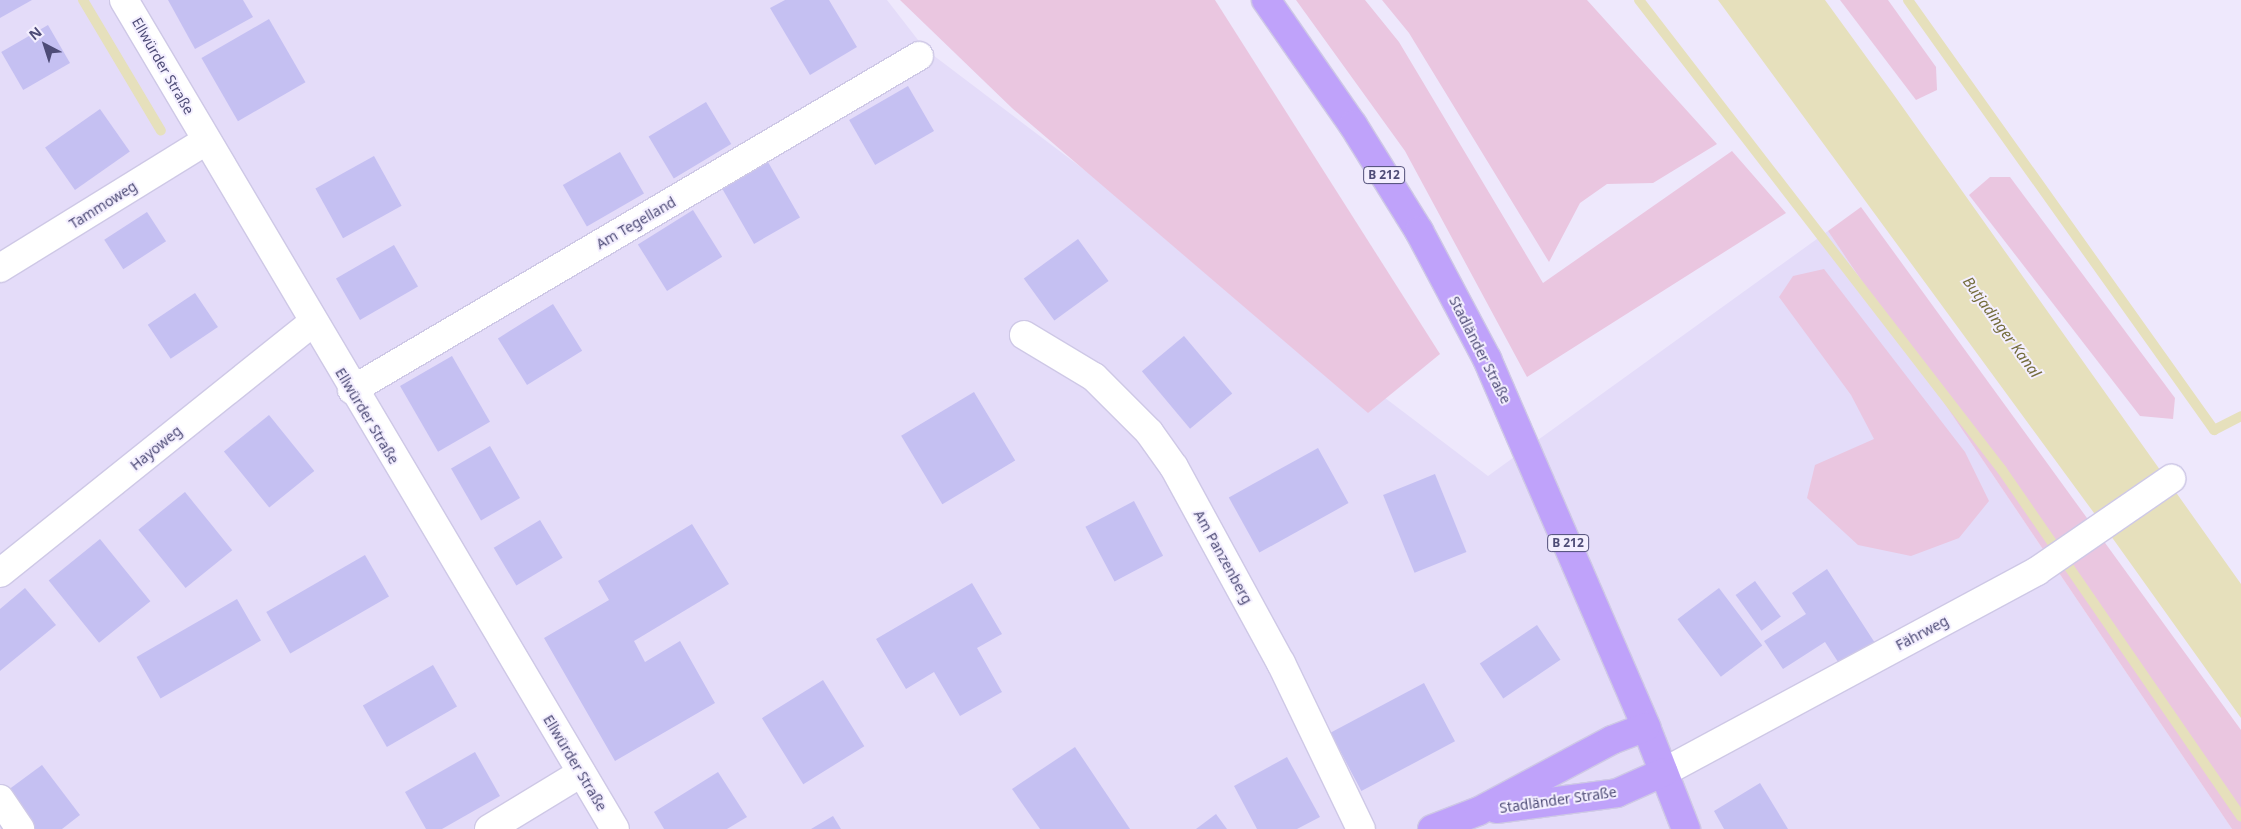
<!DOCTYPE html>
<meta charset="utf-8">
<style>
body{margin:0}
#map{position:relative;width:2241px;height:829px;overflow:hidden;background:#eee8fc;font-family:"Noto Sans",sans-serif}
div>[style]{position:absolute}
.residential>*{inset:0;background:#e4dcf9}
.green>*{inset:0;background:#eac6e0}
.water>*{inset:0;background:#e6e0bc}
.stream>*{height:10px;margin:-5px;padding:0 5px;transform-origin:5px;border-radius:5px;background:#e6e0bc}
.building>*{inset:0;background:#c5c0f2;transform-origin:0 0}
.roads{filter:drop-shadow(1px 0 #cec8e6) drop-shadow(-1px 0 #cec8e6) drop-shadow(0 1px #cec8e6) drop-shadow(0 -1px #cec8e6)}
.minor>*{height:28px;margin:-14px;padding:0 14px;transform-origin:14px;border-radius:14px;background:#fff}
.major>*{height:28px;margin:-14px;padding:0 14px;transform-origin:14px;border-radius:14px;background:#bfa2fa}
span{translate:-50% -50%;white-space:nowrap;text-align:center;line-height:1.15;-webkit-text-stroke:4px #f4efff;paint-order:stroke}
.shield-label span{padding:1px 4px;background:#f4efff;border:1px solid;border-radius:4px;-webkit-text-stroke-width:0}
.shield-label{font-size:12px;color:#4e4c77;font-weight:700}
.street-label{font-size:14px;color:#4e4c77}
.water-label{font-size:15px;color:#746d3c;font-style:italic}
.north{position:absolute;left:20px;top:20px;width:50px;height:50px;-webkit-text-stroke:4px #f4efff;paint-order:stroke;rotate:320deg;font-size:14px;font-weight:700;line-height:20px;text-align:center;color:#4e4c77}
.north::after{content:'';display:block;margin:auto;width:18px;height:22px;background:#4e4c77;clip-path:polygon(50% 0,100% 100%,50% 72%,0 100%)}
</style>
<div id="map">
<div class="residential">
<i style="clip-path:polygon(0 0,887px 0,925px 49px,1488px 476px,1828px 231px,2232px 829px,0 829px)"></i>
</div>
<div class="green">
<i style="clip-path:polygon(900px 0,1215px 0,1440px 354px,1368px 413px,1013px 109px)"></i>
<i style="clip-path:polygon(1296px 0,1365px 0,1399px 42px,1543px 283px,1732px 151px,1786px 213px,1527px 377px,1405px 151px)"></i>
<i style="clip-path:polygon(1382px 0,1587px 0,1717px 144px,1653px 183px,1607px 184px,1580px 203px,1549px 262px,1409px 33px)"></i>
<i style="clip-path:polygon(1840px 0,1888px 0,1936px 67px,1937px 90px,1916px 100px)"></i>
<i style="clip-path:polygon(1990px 177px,2010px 177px,2175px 398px,2173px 419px,2140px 416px,1969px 195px)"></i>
<i style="clip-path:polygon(1861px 207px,2241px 730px,2241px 829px,2232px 829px,1828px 231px)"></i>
<i style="clip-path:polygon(1824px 269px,1965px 452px,1989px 501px,1959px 538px,1911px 556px,1858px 545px,1807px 498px,1815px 465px,1874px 439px,1851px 395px,1779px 297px,1793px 276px)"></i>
</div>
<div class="water">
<i style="clip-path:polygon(1718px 0,1825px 0,1894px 95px,2241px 584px,2241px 718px,2116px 543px)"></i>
</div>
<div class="stream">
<i style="left:83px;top:0;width:152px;rotate:59.2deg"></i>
<i style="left:1639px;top:0;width:594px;rotate:52.32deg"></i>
<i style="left:2002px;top:470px;width:421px;rotate:55.4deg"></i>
<i style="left:1908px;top:0;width:528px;rotate:54.56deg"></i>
<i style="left:2214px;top:430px;width:30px;rotate:-27deg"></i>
</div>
<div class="building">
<i style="clip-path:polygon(0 0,32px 0,0 18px)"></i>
<i style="clip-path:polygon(168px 0,243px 0,253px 17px,195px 49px)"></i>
<i style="clip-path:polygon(785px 0,829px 0,857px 47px,810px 75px,770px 8px)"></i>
<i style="left:269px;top:19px;width:73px;height:78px;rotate:60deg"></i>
<i style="left:48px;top:25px;width:44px;height:54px;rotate:60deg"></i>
<i style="left:908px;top:86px;width:52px;height:68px;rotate:60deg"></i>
<i style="left:706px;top:102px;width:49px;height:67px;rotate:59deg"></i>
<i style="left:100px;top:109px;width:52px;height:67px;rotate:55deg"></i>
<i style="left:620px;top:152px;width:48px;height:66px;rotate:60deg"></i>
<i style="left:374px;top:156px;width:57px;height:67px;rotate:61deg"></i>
<i style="left:768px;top:162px;width:64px;height:53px;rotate:60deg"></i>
<i style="left:693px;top:210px;width:55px;height:65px;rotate:58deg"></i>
<i style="left:147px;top:212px;width:35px;height:51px;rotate:57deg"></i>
<i style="left:1078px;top:239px;width:52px;height:67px;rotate:54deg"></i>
<i style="left:394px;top:245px;width:48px;height:67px;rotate:60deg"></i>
<i style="left:195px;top:293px;width:41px;height:57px;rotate:56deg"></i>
<i style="left:553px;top:304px;width:55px;height:65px;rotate:58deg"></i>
<i style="left:1184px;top:336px;width:75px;height:55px;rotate:50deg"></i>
<i style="left:452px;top:356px;width:76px;height:60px;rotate:60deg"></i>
<i style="left:974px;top:392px;width:80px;height:85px;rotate:59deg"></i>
<i style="left:269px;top:415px;width:72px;height:58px;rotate:51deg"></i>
<i style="left:490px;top:446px;width:60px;height:45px;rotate:60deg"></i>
<i style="left:1318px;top:448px;width:63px;height:102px;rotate:61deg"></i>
<i style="left:1435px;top:474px;width:84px;height:56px;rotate:68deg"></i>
<i style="left:185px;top:492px;width:75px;height:60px;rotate:51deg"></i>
<i style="left:1134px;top:501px;width:62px;height:55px;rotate:62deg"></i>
<i style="left:540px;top:520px;width:44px;height:54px;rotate:59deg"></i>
<i style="clip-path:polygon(692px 524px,729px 584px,634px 641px,645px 662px,680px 641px,715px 703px,615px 761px,544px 638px,609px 600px,598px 581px)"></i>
<i style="left:100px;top:539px;width:80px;height:66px;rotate:51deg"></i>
<i style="left:365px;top:555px;width:48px;height:114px;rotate:60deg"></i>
<i style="clip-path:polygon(1827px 569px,1875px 643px,1840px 665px,1825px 642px,1783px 669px,1764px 641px,1806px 614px,1792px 593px)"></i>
<i style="left:1755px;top:581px;width:44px;height:24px;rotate:54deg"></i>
<i style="clip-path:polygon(972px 583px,1002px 634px,977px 648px,1002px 692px,960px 716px,934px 672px,906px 689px,876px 639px)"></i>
<i style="clip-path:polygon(25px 588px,56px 625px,0 671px,0 609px)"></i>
<i style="left:1719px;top:588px;width:72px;height:52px;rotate:53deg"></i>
<i style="left:237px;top:599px;width:48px;height:116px;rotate:60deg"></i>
<i style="left:1537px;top:625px;width:42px;height:69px;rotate:56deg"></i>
<i style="left:433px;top:665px;width:48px;height:81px;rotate:60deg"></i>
<i style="left:823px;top:680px;width:78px;height:72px;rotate:58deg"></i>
<i style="left:1424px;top:683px;width:66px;height:106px;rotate:62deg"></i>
<i style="clip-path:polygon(1075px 747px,1130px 829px,1040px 829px,1012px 789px)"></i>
<i style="clip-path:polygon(475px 752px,500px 796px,442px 829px,426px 829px,405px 792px)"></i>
<i style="clip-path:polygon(1287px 757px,1320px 817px,1297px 829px,1257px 829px,1234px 786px)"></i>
<i style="clip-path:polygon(42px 765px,80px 815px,62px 829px,30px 829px,4px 793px)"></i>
<i style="clip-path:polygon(718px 772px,747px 817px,727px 829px,664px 829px,654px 812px)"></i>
<i style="clip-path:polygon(1760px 783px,1788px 829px,1724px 829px,1714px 811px)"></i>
<i style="clip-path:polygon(1216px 814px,1227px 829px,1196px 829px)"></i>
<i style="clip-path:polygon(833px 816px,841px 829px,811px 829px)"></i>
</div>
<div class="roads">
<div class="minor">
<i style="left:124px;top:0;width:963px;rotate:59.36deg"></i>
<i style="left:0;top:268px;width:242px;rotate:-31.7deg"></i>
<i style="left:1024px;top:335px;width:82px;rotate:31deg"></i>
<i style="left:1094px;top:377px;width:78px;rotate:45deg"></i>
<i style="left:1149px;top:432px;width:43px;rotate:54.5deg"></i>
<i style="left:1174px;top:467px;width:223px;rotate:61.4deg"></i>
<i style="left:1281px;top:663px;width:184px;rotate:64.3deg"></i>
<i style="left:352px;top:390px;width:658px;rotate:-30.5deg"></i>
<i style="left:0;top:573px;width:400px;rotate:-38.7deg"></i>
<i style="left:1664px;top:772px;width:424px;rotate:-28.3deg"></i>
<i style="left:2037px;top:571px;width:163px;rotate:-34.5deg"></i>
<i style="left:0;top:799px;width:36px;rotate:56deg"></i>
<i style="left:489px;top:829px;width:108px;rotate:-31.3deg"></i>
</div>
<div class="major">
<i style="left:1266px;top:0;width:152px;rotate:55.2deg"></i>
<i style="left:1353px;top:125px;width:125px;rotate:58.1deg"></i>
<i style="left:1419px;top:231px;width:145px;rotate:62deg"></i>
<i style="left:1487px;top:359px;width:401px;rotate:66.6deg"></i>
<i style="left:1646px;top:727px;width:110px;rotate:68.6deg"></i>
<i style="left:1496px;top:809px;width:122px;rotate:-7.5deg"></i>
<i style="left:1617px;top:793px;width:51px;rotate:-24.1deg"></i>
<i style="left:1432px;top:829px;width:50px;rotate:-21deg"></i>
<i style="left:1479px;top:811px;width:151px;rotate:-28.1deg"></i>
<i style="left:1612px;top:740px;width:36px;rotate:-21deg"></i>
</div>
</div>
<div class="shield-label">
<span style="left:1384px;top:175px">B 212</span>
<span style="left:1568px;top:543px">B 212</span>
</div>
<div class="street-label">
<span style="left:163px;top:66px;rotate:60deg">Ellwürder Straße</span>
<span style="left:103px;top:205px;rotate:-32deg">Tammoweg</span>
<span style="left:636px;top:223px;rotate:-30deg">Am Tegelland</span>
<span style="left:1480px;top:350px;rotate:63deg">Stadländer Straße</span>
<span style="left:367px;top:416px;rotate:59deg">Ellwürder Straße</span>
<span style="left:156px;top:448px;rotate:-39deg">Hayoweg</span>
<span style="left:1223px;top:557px;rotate:61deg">Am Panzenberg</span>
<span style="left:1922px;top:633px;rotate:-28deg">Fährweg</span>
<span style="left:575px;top:763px;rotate:59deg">Ellwürder Straße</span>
<span style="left:1558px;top:800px;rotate:-8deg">Stadländer Straße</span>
</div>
<div class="water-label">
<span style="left:2002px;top:327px;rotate:54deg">Butjadinger Kanal</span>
</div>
<div class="north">N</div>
</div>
